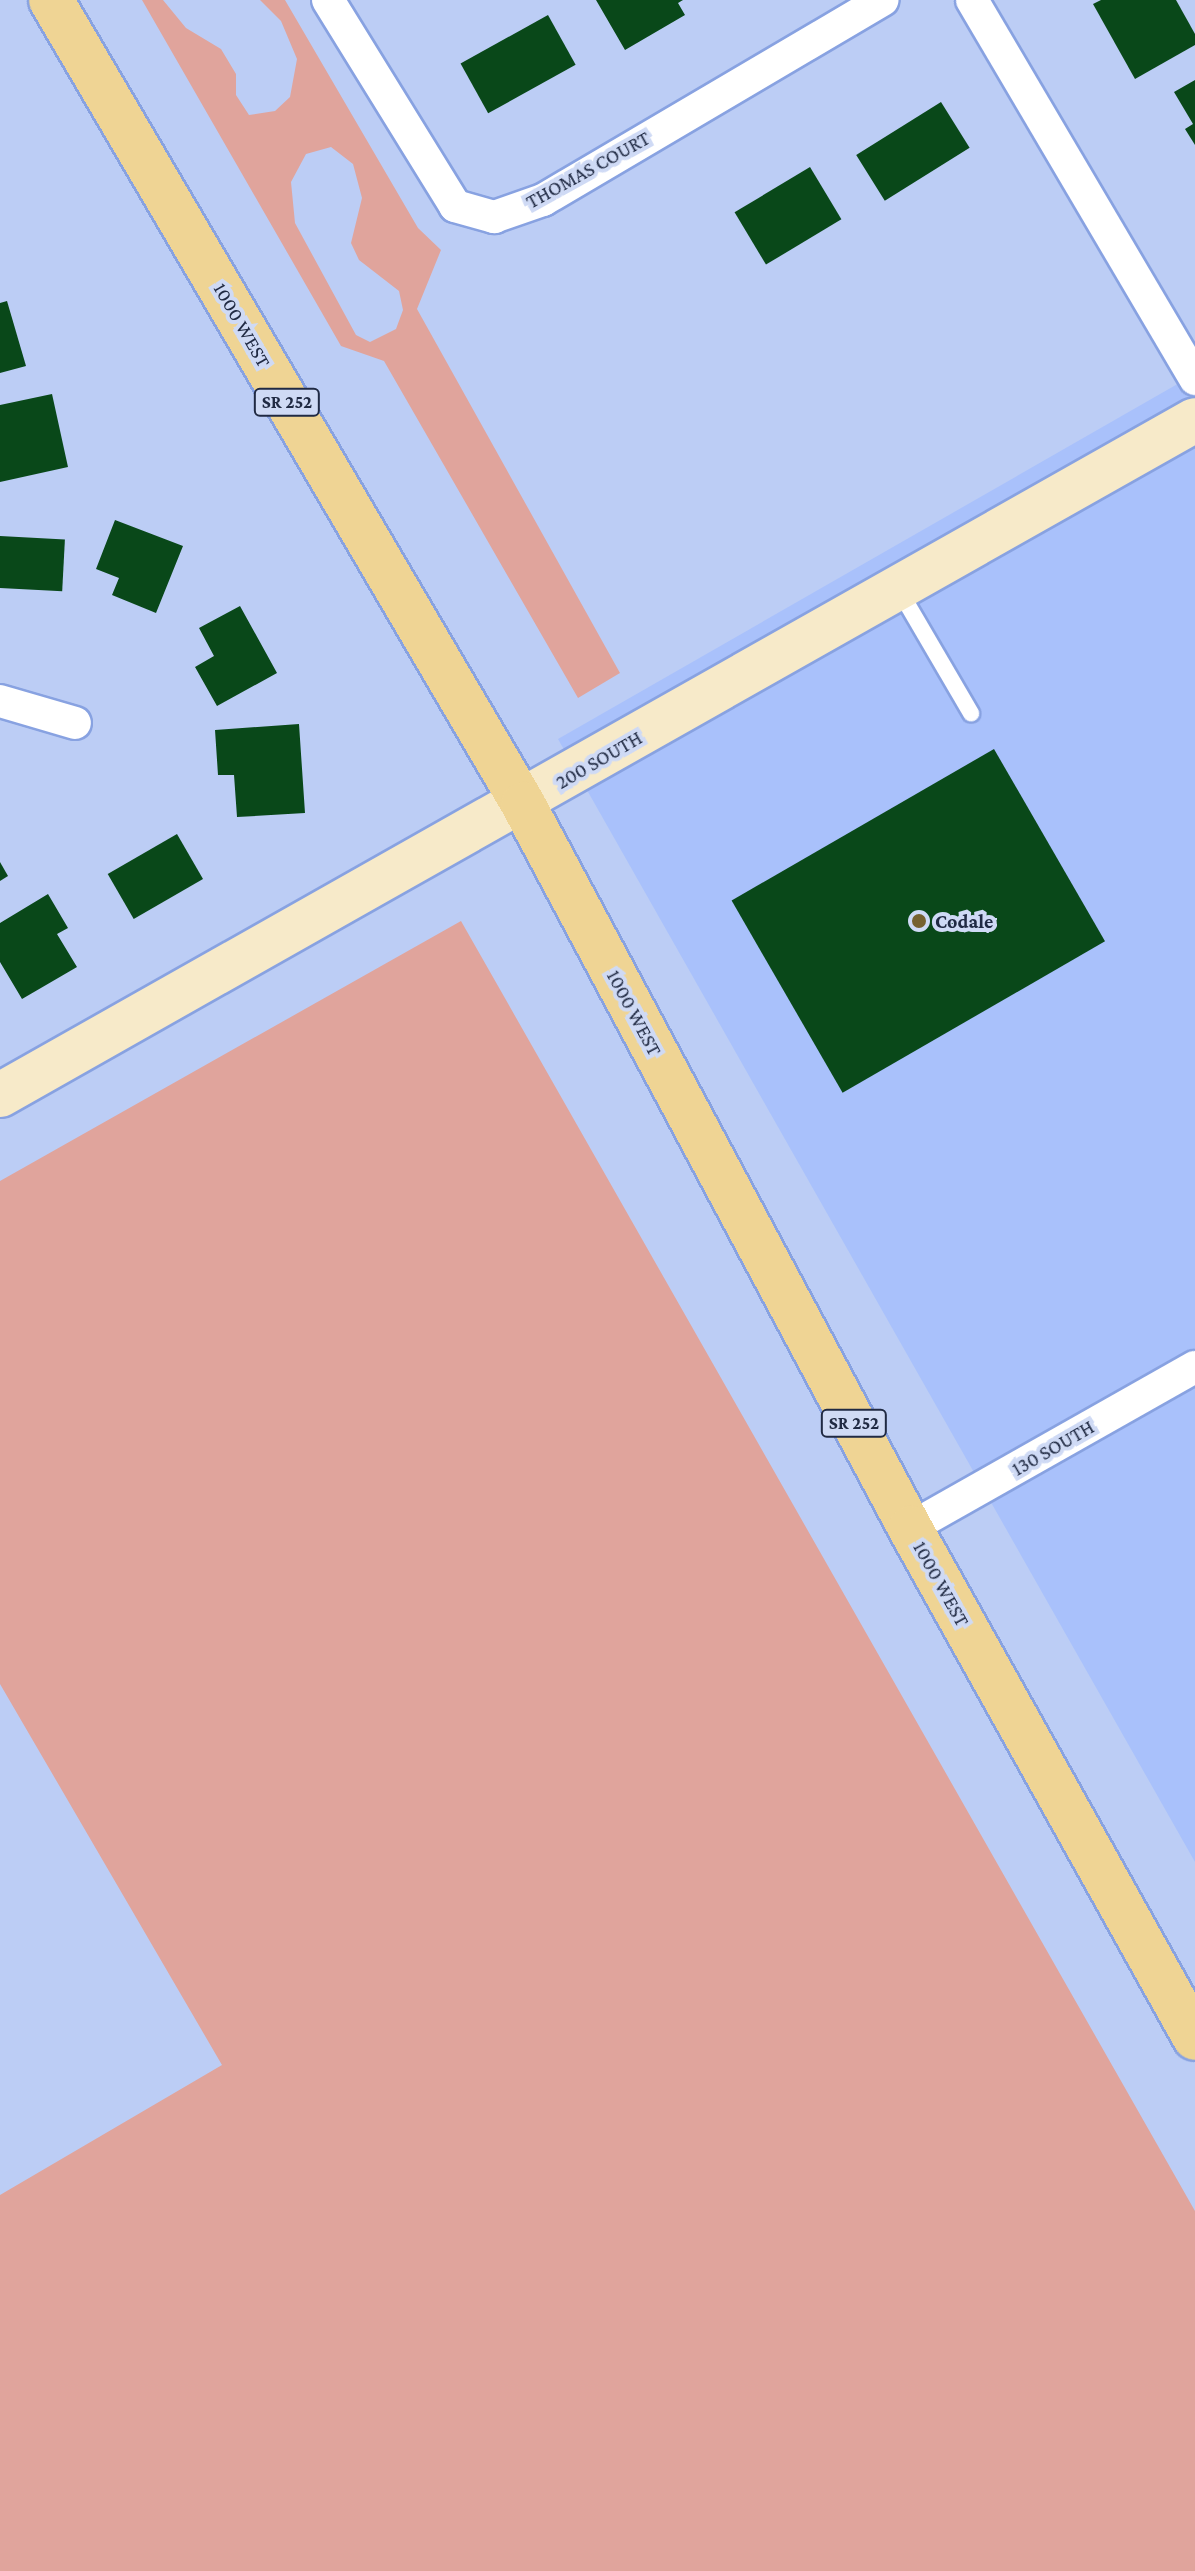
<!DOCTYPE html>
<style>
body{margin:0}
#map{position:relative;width:1195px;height:2571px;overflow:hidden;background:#bccdf5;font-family:"Crimson Pro",serif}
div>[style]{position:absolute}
.built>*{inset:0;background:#a9c1fb}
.green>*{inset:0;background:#e0a49c}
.building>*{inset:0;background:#094819;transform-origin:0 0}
.roads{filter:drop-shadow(2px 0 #88a2e1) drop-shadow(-2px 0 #88a2e1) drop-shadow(0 2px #88a2e1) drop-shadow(0 -2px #88a2e1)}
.lane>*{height:16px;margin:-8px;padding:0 8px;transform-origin:8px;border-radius:8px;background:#fff}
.street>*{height:32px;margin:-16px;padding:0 16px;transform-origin:16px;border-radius:16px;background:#fff}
.secondary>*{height:44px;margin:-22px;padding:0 22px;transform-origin:22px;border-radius:22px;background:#f7eac9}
.primary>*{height:44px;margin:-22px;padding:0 22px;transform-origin:22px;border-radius:22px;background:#efd494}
.dots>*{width:22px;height:22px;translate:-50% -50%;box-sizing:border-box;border:4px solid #cfdaf5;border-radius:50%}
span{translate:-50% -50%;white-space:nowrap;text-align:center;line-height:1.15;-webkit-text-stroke:8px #cfdaf5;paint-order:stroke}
.shield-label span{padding:2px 6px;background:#cfdaf5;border:2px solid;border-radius:6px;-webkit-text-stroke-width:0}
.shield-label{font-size:18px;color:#202a43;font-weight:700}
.street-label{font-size:20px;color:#202a43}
.poi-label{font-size:20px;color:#202a43;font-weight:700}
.left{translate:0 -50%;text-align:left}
</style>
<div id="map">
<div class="built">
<i style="clip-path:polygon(1195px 374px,1195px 1862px,558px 739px)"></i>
</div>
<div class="green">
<i style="clip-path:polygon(evenodd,142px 0,163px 0,186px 28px,221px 49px,236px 74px,236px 95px,249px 115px,275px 111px,290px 97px,297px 59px,281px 21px,260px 0,285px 0,418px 228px,441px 250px,417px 309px,620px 673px,578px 698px,384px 361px,341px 346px,142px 0,331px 147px,353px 164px,362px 198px,351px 243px,359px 260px,399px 291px,403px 310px,396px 329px,370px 342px,356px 335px,295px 223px,291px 182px,306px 154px,331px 147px)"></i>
<i style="clip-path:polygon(461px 921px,1195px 2211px,1195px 2571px,0 2571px,0 2195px,222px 2065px,0 1684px,0 1181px)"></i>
</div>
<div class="building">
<i style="clip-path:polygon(596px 0,683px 0,678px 3px,685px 15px,625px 50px)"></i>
<i style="clip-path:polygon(1101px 0,1176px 0,1195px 34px,1195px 45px,1135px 79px,1093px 4px)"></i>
<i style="left:548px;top:15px;width:57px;height:100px;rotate:61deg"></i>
<i style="clip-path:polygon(1195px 80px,1195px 145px,1185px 129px,1193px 124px,1174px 92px)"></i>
<i style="left:941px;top:102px;width:54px;height:100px;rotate:58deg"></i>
<i style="left:810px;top:167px;width:61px;height:88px;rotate:59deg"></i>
<i style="clip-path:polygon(7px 301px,26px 366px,0 373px,0 303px)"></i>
<i style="clip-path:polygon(52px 394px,68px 467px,0 482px,0 405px)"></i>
<i style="clip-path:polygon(115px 520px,183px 546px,156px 613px,112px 595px,119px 578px,96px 569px)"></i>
<i style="left:0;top:536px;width:65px;height:52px;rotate:3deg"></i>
<i style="clip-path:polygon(240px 606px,277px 673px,217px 706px,195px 667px,214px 656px,199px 628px)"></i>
<i style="clip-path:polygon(299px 724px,305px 813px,237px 817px,234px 775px,218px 775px,215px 730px)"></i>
<i style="left:994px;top:749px;width:222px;height:303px;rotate:60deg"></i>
<i style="left:177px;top:834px;width:52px;height:80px;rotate:60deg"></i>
<i style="clip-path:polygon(0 862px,8px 876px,0 881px)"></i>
<i style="clip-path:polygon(48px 894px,68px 928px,57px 934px,77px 967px,22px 999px,0 962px,0 923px)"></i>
</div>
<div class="roads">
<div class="lane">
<i style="left:899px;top:590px;width:143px;rotate:59.7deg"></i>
</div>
<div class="street">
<i style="left:328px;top:0;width:242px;rotate:58.3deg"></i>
<i style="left:455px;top:206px;width:41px;rotate:15.8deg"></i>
<i style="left:494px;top:217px;width:52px;rotate:-19.1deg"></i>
<i style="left:543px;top:200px;width:394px;rotate:-30.5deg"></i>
<i style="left:972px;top:0;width:440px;rotate:59.5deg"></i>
<i style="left:0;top:701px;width:78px;rotate:16.3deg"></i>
<i style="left:910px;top:1528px;width:327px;rotate:-29.5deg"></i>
</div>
<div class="secondary">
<i style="left:0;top:1095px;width:1372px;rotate:-29.46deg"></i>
</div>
<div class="primary">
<i style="left:51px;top:0;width:932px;rotate:59.58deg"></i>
<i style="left:523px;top:804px;width:821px;rotate:61.87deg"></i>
<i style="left:910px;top:1528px;width:584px;rotate:60.8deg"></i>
</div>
</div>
<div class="dots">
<i style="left:919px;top:921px;background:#766130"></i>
</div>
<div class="shield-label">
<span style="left:287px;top:402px">SR 252</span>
<span style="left:854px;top:1423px">SR 252</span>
</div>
<div class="street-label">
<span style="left:588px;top:170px;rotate:-29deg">THOMAS COURT</span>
<span style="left:242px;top:325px;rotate:60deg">1000 WEST</span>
<span style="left:599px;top:760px;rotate:-30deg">200 SOUTH</span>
<span style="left:634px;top:1013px;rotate:62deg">1000 WEST</span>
<span style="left:1053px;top:1448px;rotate:-30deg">130 SOUTH</span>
<span style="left:941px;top:1584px;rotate:61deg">1000 WEST</span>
</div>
<div class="poi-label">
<span class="left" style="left:935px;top:921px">Codale</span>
</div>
</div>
